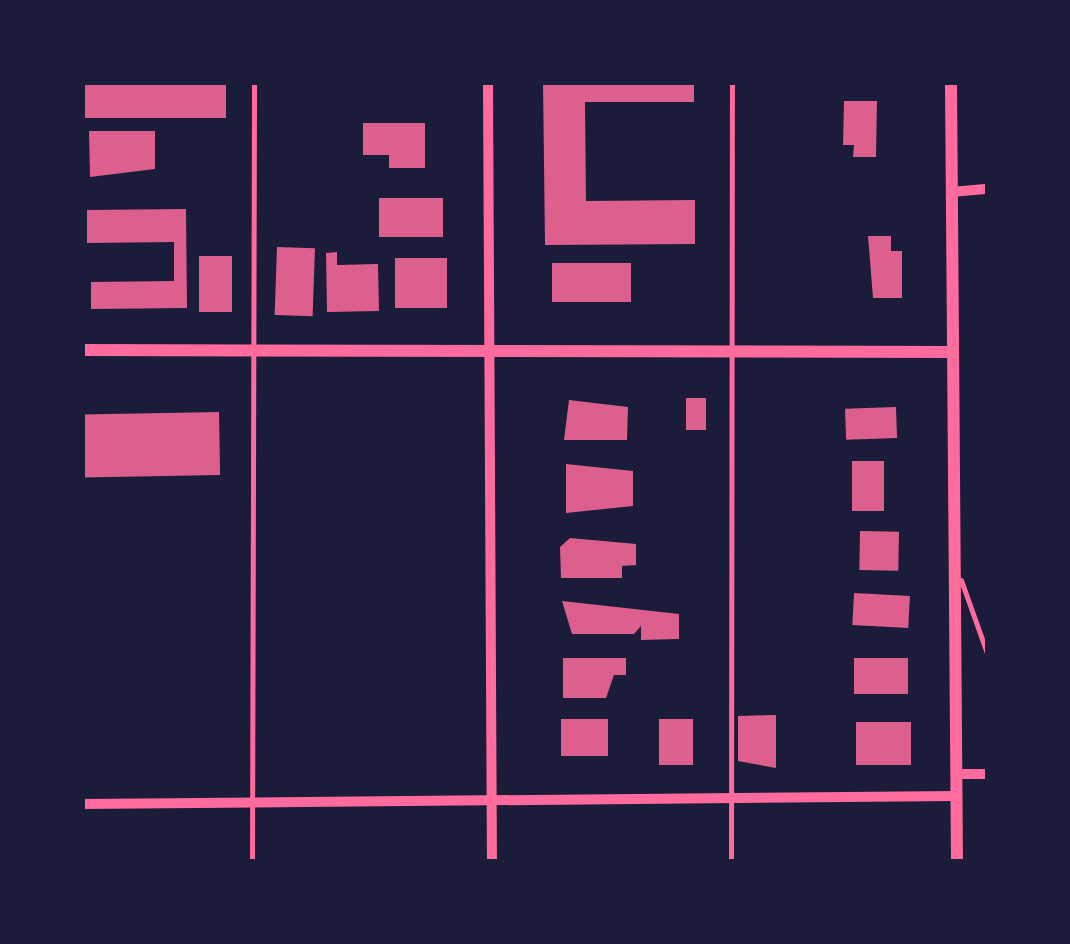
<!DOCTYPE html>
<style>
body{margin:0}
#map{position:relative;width:1070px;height:944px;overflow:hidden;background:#1b1b3a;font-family:Jost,sans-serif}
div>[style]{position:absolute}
.building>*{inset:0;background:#dd5f8e;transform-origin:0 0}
.service>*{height:5px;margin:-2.5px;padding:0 2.5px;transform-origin:2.5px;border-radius:2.5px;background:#ff6b9d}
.minor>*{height:10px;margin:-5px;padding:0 5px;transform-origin:5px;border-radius:5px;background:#ff6b9d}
.tertiary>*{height:12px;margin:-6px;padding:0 6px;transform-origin:6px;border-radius:6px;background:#ff6b9d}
span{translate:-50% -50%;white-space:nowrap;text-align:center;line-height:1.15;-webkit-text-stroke:8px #1b1b3a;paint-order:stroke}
.frame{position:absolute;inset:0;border:85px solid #1b1b3a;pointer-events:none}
</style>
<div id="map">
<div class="building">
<i style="left:82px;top:82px;width:144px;height:36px"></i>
<i style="clip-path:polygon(543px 82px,694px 82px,694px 102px,585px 102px,586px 201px,695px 200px,695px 244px,545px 245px)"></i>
<i style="clip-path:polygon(844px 101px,877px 101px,876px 157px,853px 157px,854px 145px,843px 145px)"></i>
<i style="clip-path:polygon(363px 123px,425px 123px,425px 168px,389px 168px,389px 155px,363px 155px)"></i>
<i style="clip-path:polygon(89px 131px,155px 131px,155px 169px,90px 177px)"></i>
<i style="left:379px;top:198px;width:64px;height:39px"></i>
<i style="clip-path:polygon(186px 209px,187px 308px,91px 309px,91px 282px,174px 281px,174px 242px,87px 243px,87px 210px)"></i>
<i style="clip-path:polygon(868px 236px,891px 236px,891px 251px,902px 251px,902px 298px,873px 298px)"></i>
<i style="left:277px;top:247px;width:38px;height:68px;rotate:2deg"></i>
<i style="clip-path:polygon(337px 252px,337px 265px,378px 264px,379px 311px,327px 312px,326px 253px)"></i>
<i style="left:199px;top:256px;width:33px;height:56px"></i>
<i style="left:395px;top:258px;width:52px;height:50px"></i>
<i style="left:631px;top:263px;width:39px;height:79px;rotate:90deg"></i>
<i style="left:686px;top:398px;width:20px;height:32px"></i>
<i style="clip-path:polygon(569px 400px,628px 407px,627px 440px,564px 440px)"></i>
<i style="left:896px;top:407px;width:31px;height:51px;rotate:88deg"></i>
<i style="left:219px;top:412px;width:63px;height:137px;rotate:89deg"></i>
<i style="left:852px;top:461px;width:32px;height:50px"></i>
<i style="clip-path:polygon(566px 464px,633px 471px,633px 506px,566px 513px)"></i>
<i style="left:860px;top:531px;width:39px;height:39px;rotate:1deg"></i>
<i style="clip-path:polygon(570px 538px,636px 544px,636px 565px,622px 566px,622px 578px,561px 578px,560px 547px)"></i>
<i style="left:854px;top:593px;width:56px;height:32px;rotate:3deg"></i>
<i style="clip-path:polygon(562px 601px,679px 614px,679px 639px,641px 640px,641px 626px,634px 634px,572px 634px)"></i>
<i style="clip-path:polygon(563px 658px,626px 658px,626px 675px,614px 675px,606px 698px,563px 698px)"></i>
<i style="left:854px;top:658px;width:54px;height:36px"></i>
<i style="clip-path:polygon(776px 715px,776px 768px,738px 761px,738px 716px)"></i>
<i style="left:561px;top:719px;width:47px;height:37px"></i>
<i style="left:659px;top:719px;width:34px;height:46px"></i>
<i style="left:856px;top:722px;width:55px;height:43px"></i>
</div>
<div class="service">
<i style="left:961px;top:580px;width:81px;rotate:70.4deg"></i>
<i style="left:252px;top:862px;width:780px;rotate:-89.85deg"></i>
<i style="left:731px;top:862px;width:780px;rotate:-89.93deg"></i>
</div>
<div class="minor">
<i style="left:488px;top:82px;width:780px;rotate:89.71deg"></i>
<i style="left:951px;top:192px;width:37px;rotate:-5deg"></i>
<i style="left:956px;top:774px;width:32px"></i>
<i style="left:82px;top:804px;width:874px;rotate:-0.52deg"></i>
</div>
<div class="tertiary">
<i style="left:951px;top:82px;width:780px;rotate:89.56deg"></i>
<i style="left:82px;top:350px;width:870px;rotate:0.13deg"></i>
</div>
<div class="frame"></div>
</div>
